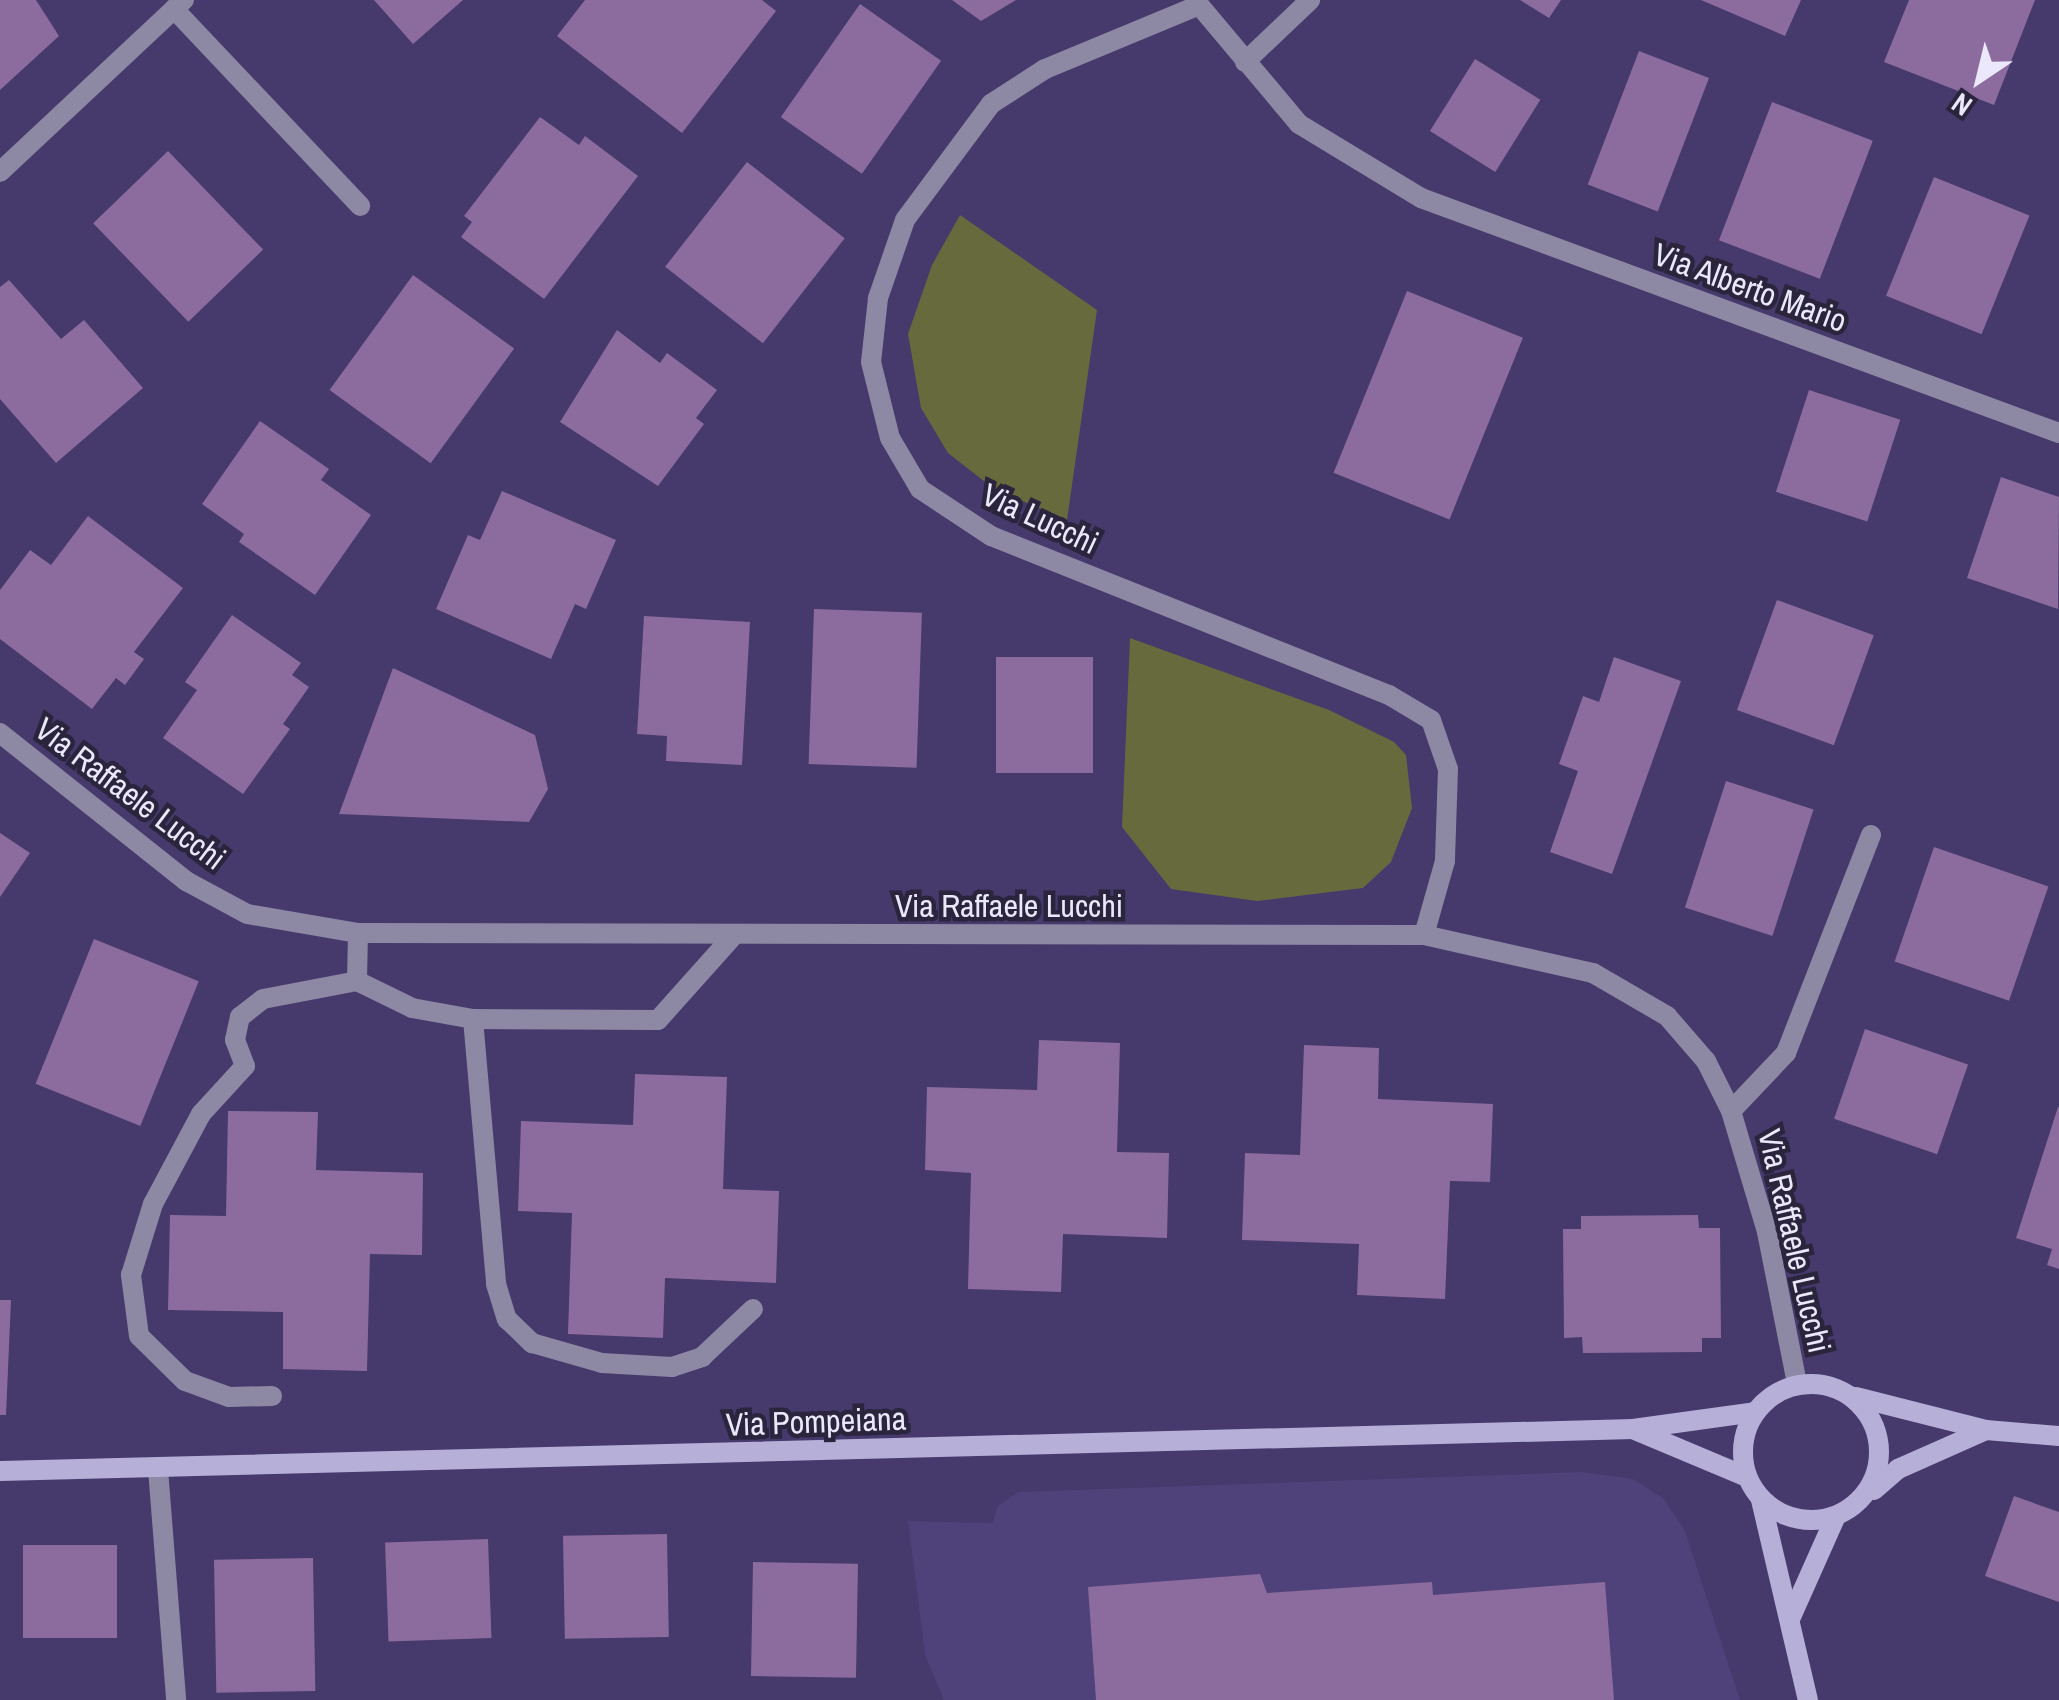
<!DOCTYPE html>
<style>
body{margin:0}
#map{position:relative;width:2059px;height:1700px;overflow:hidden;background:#46396b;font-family:"Archivo Narrow",sans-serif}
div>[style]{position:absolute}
.built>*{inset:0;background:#4f417a}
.green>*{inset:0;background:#666a3d}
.building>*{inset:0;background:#8c6c9e;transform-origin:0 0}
.service>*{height:20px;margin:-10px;padding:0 10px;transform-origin:10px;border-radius:10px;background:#8d88a3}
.minor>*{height:20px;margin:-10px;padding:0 10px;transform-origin:10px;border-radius:10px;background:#8d88a3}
.tertiary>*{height:20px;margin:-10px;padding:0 10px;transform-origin:10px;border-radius:10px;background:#8d88a3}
.secondary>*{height:20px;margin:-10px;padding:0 10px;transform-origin:10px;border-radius:10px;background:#b6afd8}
.secondary>.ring{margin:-10px;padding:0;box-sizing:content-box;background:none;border:20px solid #b6afd8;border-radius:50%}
span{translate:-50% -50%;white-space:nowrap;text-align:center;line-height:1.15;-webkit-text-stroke:9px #2a253c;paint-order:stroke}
.street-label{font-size:32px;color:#ebe8fb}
.north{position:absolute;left:1929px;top:30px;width:100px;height:100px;-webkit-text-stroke:8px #2a253c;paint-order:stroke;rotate:215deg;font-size:28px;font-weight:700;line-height:40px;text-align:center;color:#ebe8fb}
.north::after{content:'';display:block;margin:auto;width:35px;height:45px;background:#ebe8fb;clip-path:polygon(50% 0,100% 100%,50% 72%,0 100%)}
</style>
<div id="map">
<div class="built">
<i style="clip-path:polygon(1582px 1472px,1633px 1479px,1663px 1498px,1685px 1531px,1740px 1700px,944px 1700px,925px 1655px,908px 1521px,993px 1523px,997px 1507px,1018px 1492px)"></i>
</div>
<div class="green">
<i style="clip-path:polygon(960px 215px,1097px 310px,1067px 520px,994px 489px,948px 453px,921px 408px,908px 334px,932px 265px)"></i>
<i style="clip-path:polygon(1130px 638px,1329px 710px,1394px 742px,1406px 755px,1412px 808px,1391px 862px,1363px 888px,1257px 901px,1171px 889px,1122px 827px)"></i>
</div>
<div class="building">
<i style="clip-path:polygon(0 0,36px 0,59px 36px,0 90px)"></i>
<i style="clip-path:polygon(374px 0,463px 0,413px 44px)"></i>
<i style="clip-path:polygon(585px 0,762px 0,776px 11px,682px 133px,557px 36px)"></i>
<i style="clip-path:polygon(952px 0,1016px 0,981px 21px)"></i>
<i style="clip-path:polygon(1520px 0,1561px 0,1549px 18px)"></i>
<i style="clip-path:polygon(1701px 0,1801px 0,1785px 36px)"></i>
<i style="clip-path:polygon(1909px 0,2035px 0,1994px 105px,1884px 62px)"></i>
<i style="left:860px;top:4px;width:99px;height:138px;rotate:35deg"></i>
<i style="left:1639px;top:51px;width:75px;height:143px;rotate:21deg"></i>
<i style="left:1475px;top:59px;width:77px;height:85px;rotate:32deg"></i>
<i style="left:1772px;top:102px;width:108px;height:148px;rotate:21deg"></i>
<i style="clip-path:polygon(540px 117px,579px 145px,585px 136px,638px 176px,544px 299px,461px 237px,472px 222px,464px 216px)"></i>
<i style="left:168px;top:151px;width:137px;height:104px;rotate:46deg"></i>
<i style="left:747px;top:162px;width:124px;height:133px;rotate:38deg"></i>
<i style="left:1934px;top:177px;width:103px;height:128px;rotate:22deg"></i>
<i style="left:413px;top:275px;width:125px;height:142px;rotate:36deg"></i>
<i style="clip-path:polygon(9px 280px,61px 339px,84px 320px,143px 388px,56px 463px,0 399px,0 287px)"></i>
<i style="left:1407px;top:291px;width:125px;height:196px;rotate:22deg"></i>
<i style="clip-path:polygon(617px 330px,660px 363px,667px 353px,717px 390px,696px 418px,704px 424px,658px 486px,560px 422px)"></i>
<i style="left:1809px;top:390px;width:96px;height:107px;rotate:18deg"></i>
<i style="clip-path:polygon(260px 421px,329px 469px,321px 480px,371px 515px,315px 595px,239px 542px,244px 534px,202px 504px)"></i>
<i style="clip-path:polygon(2001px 477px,2059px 497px,2058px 609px,1967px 578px)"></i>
<i style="clip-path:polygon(502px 491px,616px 540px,586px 609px,575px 604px,551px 659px,436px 609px,468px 535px,480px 540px)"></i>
<i style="clip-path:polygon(88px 516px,183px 588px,134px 652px,144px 659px,125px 685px,116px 678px,92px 709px,0 639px,0 590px,30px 550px,51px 565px)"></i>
<i style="left:1777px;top:600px;width:103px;height:117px;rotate:20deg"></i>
<i style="left:814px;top:609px;width:108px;height:155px;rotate:2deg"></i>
<i style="clip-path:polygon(232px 615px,301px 663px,292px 675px,309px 687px,283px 724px,290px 729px,243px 794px,163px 738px,197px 690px,185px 682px)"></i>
<i style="clip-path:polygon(644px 616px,750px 622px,742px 765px,666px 761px,667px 736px,637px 734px)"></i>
<i style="left:996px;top:657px;width:97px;height:116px"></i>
<i style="clip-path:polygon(1614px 657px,1681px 681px,1612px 874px,1550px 852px,1578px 771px,1559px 764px,1583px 696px,1599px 702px)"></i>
<i style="clip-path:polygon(393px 668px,535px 735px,548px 789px,529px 822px,339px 814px)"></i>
<i style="left:1726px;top:781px;width:92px;height:133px;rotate:18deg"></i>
<i style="clip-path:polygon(0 833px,30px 853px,0 897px)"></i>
<i style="left:1934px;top:847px;width:121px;height:121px;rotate:19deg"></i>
<i style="left:94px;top:939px;width:113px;height:156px;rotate:22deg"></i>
<i style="left:1865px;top:1029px;width:109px;height:95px;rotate:19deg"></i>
<i style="clip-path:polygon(1039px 1040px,1120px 1043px,1117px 1152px,1169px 1153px,1167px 1238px,1063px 1234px,1061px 1292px,968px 1289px,971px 1173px,925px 1170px,927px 1087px,1037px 1090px)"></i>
<i style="clip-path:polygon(1304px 1045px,1379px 1048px,1378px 1099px,1493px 1104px,1490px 1182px,1450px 1181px,1445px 1299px,1357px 1295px,1359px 1244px,1242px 1240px,1245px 1153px,1300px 1155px)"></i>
<i style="clip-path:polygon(635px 1074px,727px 1077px,723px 1189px,779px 1191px,776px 1283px,665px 1278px,663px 1338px,568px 1334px,572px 1213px,518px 1211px,521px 1121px,633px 1125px)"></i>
<i style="clip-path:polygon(2058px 1107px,2059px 1107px,2059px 1269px,2047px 1265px,2052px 1249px,2016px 1238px)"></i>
<i style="clip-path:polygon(228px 1111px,318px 1112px,316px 1170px,423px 1173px,422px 1255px,370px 1254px,367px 1371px,283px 1369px,283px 1312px,168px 1310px,170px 1215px,226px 1216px)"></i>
<i style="clip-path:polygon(1698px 1215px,1699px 1228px,1720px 1228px,1721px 1338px,1702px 1338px,1702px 1352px,1583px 1353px,1582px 1337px,1564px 1338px,1563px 1229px,1581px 1229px,1581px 1216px)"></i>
<i style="clip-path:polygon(0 1300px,11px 1300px,6px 1415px,0 1415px)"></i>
<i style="clip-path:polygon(2014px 1496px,2059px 1512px,2059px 1602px,1985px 1576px)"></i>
<i style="left:667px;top:1534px;width:103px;height:104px;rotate:89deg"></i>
<i style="left:488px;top:1539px;width:99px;height:103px;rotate:88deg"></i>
<i style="left:117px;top:1545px;width:93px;height:94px;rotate:90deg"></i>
<i style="left:313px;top:1558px;width:133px;height:99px;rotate:89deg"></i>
<i style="left:753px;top:1562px;width:105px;height:114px;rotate:1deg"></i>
<i style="clip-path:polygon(1260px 1574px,1267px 1593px,1432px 1582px,1433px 1595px,1605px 1582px,1614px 1700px,1096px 1700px,1088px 1587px)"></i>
</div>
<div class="service">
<i style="left:174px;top:9px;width:271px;rotate:46.6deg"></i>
<i style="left:357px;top:981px;width:48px;rotate:-88.8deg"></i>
<i style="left:473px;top:1019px;width:266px;rotate:85deg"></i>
<i style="left:496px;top:1284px;width:37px;rotate:73deg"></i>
<i style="left:507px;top:1319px;width:35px;rotate:44deg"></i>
<i style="left:532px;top:1343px;width:73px;rotate:15.9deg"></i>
<i style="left:602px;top:1363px;width:70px;rotate:3.3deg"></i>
<i style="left:672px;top:1367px;width:32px;rotate:-18deg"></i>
<i style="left:702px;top:1357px;width:70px;rotate:-43.3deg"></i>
<i style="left:272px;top:1396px;width:43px;rotate:178.7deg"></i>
<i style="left:229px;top:1397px;width:47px;rotate:-160deg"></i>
<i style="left:185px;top:1381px;width:64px;rotate:-135.6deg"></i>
<i style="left:139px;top:1336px;width:62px;rotate:-97.5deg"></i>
<i style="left:131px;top:1275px;width:74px;rotate:-72.8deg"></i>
<i style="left:153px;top:1204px;width:102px;rotate:-61.9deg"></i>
<i style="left:201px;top:1114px;width:65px;rotate:-47.5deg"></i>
<i style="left:245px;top:1066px;width:28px;rotate:-111deg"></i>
<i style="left:235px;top:1040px;width:24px;rotate:-78deg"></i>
<i style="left:240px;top:1017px;width:29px;rotate:-38deg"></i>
<i style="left:263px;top:999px;width:96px;rotate:-10.8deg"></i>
<i style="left:357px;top:981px;width:61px;rotate:26.1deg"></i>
<i style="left:412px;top:1008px;width:62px;rotate:10.2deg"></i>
<i style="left:473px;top:1019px;width:185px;rotate:0.3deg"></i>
<i style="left:658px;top:1020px;width:114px;rotate:-48.2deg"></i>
</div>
<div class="minor">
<i style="left:1197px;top:6px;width:165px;rotate:157.5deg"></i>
<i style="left:1045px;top:69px;width:64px;rotate:147.1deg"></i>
<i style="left:991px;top:104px;width:144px;rotate:126.6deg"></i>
<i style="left:905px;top:220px;width:83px;rotate:109.1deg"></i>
<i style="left:878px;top:298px;width:64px;rotate:96.2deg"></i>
<i style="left:871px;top:362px;width:78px;rotate:76deg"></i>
<i style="left:890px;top:438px;width:59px;rotate:59.5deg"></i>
<i style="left:920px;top:489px;width:85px;rotate:33.5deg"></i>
<i style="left:991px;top:536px;width:429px;rotate:21.8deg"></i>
<i style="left:1389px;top:695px;width:49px;rotate:30.8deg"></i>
<i style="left:1431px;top:720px;width:52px;rotate:70.9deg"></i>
<i style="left:1448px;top:769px;width:92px;rotate:91.9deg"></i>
<i style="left:1445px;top:861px;width:77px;rotate:105.8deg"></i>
<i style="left:1245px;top:62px;width:90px;rotate:-43.6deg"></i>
<i style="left:0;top:172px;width:252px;rotate:-43.1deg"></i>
<i style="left:0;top:733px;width:238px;rotate:38.5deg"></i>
<i style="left:186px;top:881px;width:69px;rotate:28.4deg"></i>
<i style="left:247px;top:914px;width:113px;rotate:9.7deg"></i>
<i style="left:358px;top:933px;width:1066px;rotate:0.11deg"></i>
<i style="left:1424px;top:935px;width:173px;rotate:12.7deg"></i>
<i style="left:1593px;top:973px;width:86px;rotate:30.2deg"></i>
<i style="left:1667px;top:1016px;width:60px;rotate:49.1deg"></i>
<i style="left:1706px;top:1061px;width:56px;rotate:63.4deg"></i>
<i style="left:1731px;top:1111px;width:126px;rotate:73.4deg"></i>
<i style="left:1767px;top:1232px;width:155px;rotate:78.8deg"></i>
<i style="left:1731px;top:1111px;width:80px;rotate:-46.5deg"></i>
<i style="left:1786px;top:1053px;width:234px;rotate:-68.7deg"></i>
<i style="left:158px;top:1469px;width:232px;rotate:85.5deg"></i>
</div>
<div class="tertiary">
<i style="left:1195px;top:0;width:162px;rotate:50deg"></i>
<i style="left:1299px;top:124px;width:143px;rotate:31.2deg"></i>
<i style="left:1421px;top:198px;width:680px;rotate:20.22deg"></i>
</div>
<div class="secondary">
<i class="ring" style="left:1743px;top:1384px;width:116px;height:116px"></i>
<i style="left:1856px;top:1397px;width:134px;rotate:14.2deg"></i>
<i style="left:1986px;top:1430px;width:73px;rotate:4.7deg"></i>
<i style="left:1635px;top:1430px;width:121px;rotate:22.8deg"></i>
<i style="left:0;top:1471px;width:1634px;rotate:-1.47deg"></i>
<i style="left:1633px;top:1429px;width:123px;rotate:-7.9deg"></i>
<i style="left:1874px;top:1490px;width:32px;rotate:-41deg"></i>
<i style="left:1898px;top:1469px;width:96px;rotate:-23.9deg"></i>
<i style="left:1761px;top:1500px;width:205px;rotate:76.8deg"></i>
<i style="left:1791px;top:1617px;width:108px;rotate:-66deg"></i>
</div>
<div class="street-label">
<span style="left:1750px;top:288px;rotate:20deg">Via Alberto Mario</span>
<span style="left:1040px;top:519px;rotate:25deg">Via Lucchi</span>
<span style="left:130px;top:794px;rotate:37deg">Via Raffaele Lucchi</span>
<span style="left:1009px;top:906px">Via Raffaele Lucchi</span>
<span style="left:1794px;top:1241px;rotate:77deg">Via Raffaele Lucchi</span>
<span style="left:816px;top:1422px;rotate:-2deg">Via Pompeiana</span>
</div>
<div class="north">N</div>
</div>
